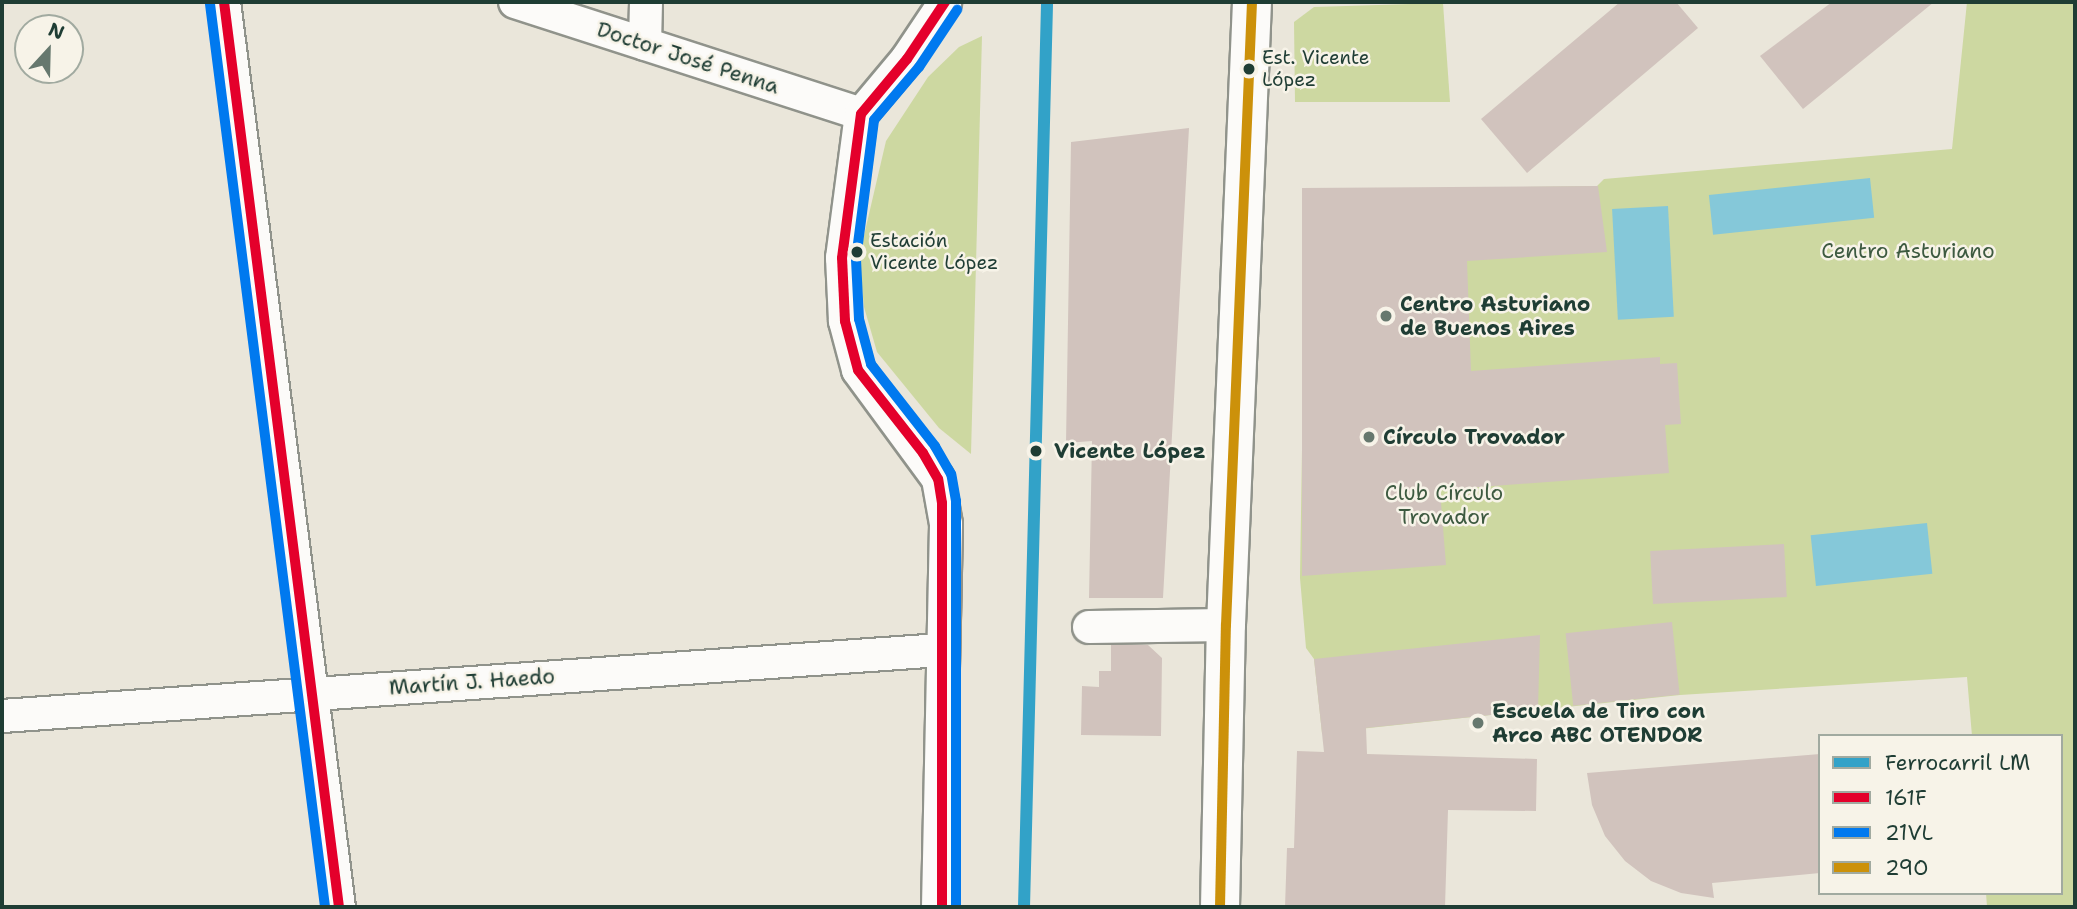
<!DOCTYPE html>
<meta charset="utf-8">
<style>
body{margin:0}
#map{position:relative;width:2077px;height:909px;overflow:hidden;background:#eae6da;font-family:"Shantell Sans",sans-serif}
div>[style]{position:absolute}
.green>*{inset:0;background:#cdd8a1}
.water>*{inset:0;background:#85c8d9;transform-origin:0 0}
.building>*{inset:0;background:#d1c3bd;transform-origin:0 0}
.roads{filter:drop-shadow(2px 0 #90938b) drop-shadow(-2px 0 #90938b) drop-shadow(0 2px #90938b) drop-shadow(0 -2px #90938b)}
.minor>*{height:32px;margin:-16px;padding:0 16px;transform-origin:16px;border-radius:16px;background:#fcfbf9}
.primary>*{height:38px;margin:-19px;padding:0 19px;transform-origin:19px;border-radius:19px;background:#fcfbf9}
.bus-1>*{height:10px;margin:-5px;padding:0 5px;transform-origin:5px;border-radius:5px;background:#e4002b}
.bus-2>*{height:10px;margin:-5px;padding:0 5px;transform-origin:5px;border-radius:5px;background:#0079ef}
.bus-3>*{height:10px;margin:-5px;padding:0 5px;transform-origin:5px;border-radius:5px;background:#cc910a}
.rail-1>*{height:12px;margin:-6px;padding:0 6px;transform-origin:6px;border-radius:6px;background:#32a2c8}
.dots>*{width:19px;height:19px;translate:-50% -50%;box-sizing:border-box;border:4px solid #f7f3e8;border-radius:50%}
span{translate:-50% -50%;white-space:nowrap;text-align:center;line-height:1.15;-webkit-text-stroke:5px #f7f3e8;paint-order:stroke}
.bus-label{font-size:19px;color:#1f3d34}
.left{translate:0 -50%;text-align:left}
.street-label{font-size:21px;color:#1f3d34}
.park-label{font-size:21px;color:#3d5a40}
.poi-label{font-size:21px;color:#1f3d34;font-weight:700}
.stop-label{font-size:21px;color:#1f3d34;font-weight:700}
.frame{position:absolute;inset:0;border:4px solid #1f3d34;pointer-events:none}
.legend{position:absolute;left:1818px;top:734px;width:245px;height:161px;box-sizing:border-box;background:#f7f3e8;border:2px solid #a1aaa0;margin:0;padding:9px 12px;list-style:none;font-size:21px;color:#1f3d34}
.legend li{display:flex;align-items:center;gap:14px;height:35px}
.legend b{width:35px;border:2px solid #a1aaa0}
.north{position:absolute;left:14px;top:14px;width:70px;height:70px;box-sizing:border-box;background:#f7f3e8;border:2px solid #a1aaa0;border-radius:50%;rotate:22deg;font-size:19px;font-weight:700;line-height:28px;text-align:center;color:#1f3d34}
.north::after{content:'';display:block;margin:auto;width:24px;height:32px;background:#66786e;clip-path:polygon(50% 0,100% 100%,50% 72%,0 100%)}
</style>
<div id="map">
<div class="green">
<i style="clip-path:polygon(1967px 2px,2075px 2px,2075px 907px,1987px 907px,1986px 893px,2061px 893px,2061px 736px,1972px 736px,1967px 677px,1680px 695px,1322px 733px,1314px 659px,1306px 648px,1300px 578px,1303px 384px,1464px 188px,1597px 186px,1604px 179px,1952px 149px)"></i>
<i style="clip-path:polygon(1443px 3px,1450px 102px,1295px 102px,1294px 22px,1314px 7px)"></i>
<i style="clip-path:polygon(982px 36px,971px 454px,939px 428px,877px 352px,864px 307px,859px 257px,886px 141px,928px 77px,959px 47px)"></i>
</div>
<div class="water">
<i style="left:1870px;top:178px;width:40px;height:162px;rotate:84deg"></i>
<i style="left:1668px;top:206px;width:111px;height:56px;rotate:87deg"></i>
<i style="left:1927px;top:523px;width:51px;height:117px;rotate:84deg"></i>
</div>
<div class="building">
<i style="clip-path:polygon(1620px 2px,1676px 2px,1698px 28px,1527px 173px,1481px 119px)"></i>
<i style="clip-path:polygon(1832px 2px,1934px 2px,1803px 109px,1760px 56px)"></i>
<i style="clip-path:polygon(1189px 128px,1163px 598px,1089px 598px,1092px 441px,1066px 443px,1071px 142px)"></i>
<i style="clip-path:polygon(1598px 186px,1607px 252px,1467px 261px,1471px 371px,1660px 357px,1660px 364px,1677px 363px,1681px 424px,1665px 425px,1669px 473px,1440px 490px,1446px 565px,1302px 576px,1302px 188px)"></i>
<i style="left:1784px;top:544px;width:53px;height:134px;rotate:87deg"></i>
<i style="left:1672px;top:622px;width:73px;height:107px;rotate:84deg"></i>
<i style="clip-path:polygon(1540px 635px,1538px 710px,1366px 728px,1367px 754px,1537px 759px,1536px 811px,1448px 810px,1445px 907px,1285px 907px,1287px 848px,1294px 848px,1297px 751px,1324px 752px,1314px 659px)"></i>
<i style="clip-path:polygon(1111px 645px,1148px 645px,1162px 658px,1161px 736px,1081px 735px,1082px 686px,1099px 687px,1099px 671px,1111px 671px)"></i>
<i style="clip-path:polygon(1820px 754px,1820px 873px,1712px 883px,1714px 898px,1681px 893px,1651px 881px,1625px 861px,1605px 836px,1592px 805px,1587px 773px)"></i>
</div>
<div class="roads">
<div class="minor">
<i style="left:224px;top:2px;width:912px;rotate:82.76deg"></i>
<i style="left:515px;top:2px;width:364px;rotate:17.9deg"></i>
<i style="left:645px;top:44px;width:42px;rotate:-88.6deg"></i>
<i style="left:1089px;top:627px;width:137px;rotate:-0.8deg"></i>
<i style="left:2px;top:716px;width:942px;rotate:-4.02deg"></i>
<i style="left:938px;top:907px;width:383px;rotate:-88.8deg"></i>
<i style="left:946px;top:524px;width:46px;rotate:-100.1deg"></i>
<i style="left:938px;top:479px;width:135px;rotate:-126.3deg"></i>
<i style="left:858px;top:370px;width:51px;rotate:-104.9deg"></i>
<i style="left:845px;top:321px;width:63px;rotate:-92.7deg"></i>
<i style="left:842px;top:258px;width:145px;rotate:-82.5deg"></i>
<i style="left:861px;top:114px;width:72px;rotate:-50.1deg"></i>
<i style="left:907px;top:59px;width:69px;rotate:-56.3deg"></i>
</div>
<div class="primary">
<i style="left:1220px;top:907px;width:282px;rotate:-88.8deg"></i>
<i style="left:1226px;top:625px;width:624px;rotate:-87.61deg"></i>
</div>
</div>
<div class="bus-1">
<i style="left:224px;top:2px;width:912px;rotate:82.76deg"></i>
<i style="left:942px;top:907px;width:404px;rotate:-90deg"></i>
<i style="left:942px;top:503px;width:24px;rotate:-99deg"></i>
<i style="left:938px;top:479px;width:30px;rotate:-120deg"></i>
<i style="left:923px;top:453px;width:105px;rotate:-128.1deg"></i>
<i style="left:858px;top:370px;width:51px;rotate:-104.9deg"></i>
<i style="left:845px;top:321px;width:63px;rotate:-92.7deg"></i>
<i style="left:842px;top:258px;width:145px;rotate:-82.5deg"></i>
<i style="left:861px;top:114px;width:72px;rotate:-50.1deg"></i>
<i style="left:907px;top:59px;width:69px;rotate:-56.3deg"></i>
</div>
<div class="bus-2">
<i style="left:210px;top:4px;width:910px;rotate:82.74deg"></i>
<i style="left:956px;top:907px;width:406px;rotate:-90deg"></i>
<i style="left:956px;top:501px;width:27px;rotate:-100deg"></i>
<i style="left:951px;top:474px;width:32px;rotate:-120deg"></i>
<i style="left:935px;top:446px;width:104px;rotate:-128deg"></i>
<i style="left:871px;top:364px;width:47px;rotate:-104.9deg"></i>
<i style="left:859px;top:319px;width:60px;rotate:-92.9deg"></i>
<i style="left:856px;top:259px;width:140px;rotate:-82.6deg"></i>
<i style="left:874px;top:120px;width:70px;rotate:-49.7deg"></i>
<i style="left:919px;top:67px;width:69px;rotate:-56.3deg"></i>
</div>
<div class="bus-3">
<i style="left:1220px;top:907px;width:282px;rotate:-88.8deg"></i>
<i style="left:1226px;top:625px;width:624px;rotate:-87.61deg"></i>
</div>
<div class="rail-1">
<i style="left:1024px;top:907px;width:905px;rotate:-88.54deg"></i>
</div>
<div class="dots">
<i style="left:1249px;top:69px;background:#1f3d34"></i>
<i style="left:857px;top:252px;background:#1f3d34"></i>
<i style="left:1386px;top:316px;background:#66786e"></i>
<i style="left:1369px;top:437px;background:#66786e"></i>
<i style="left:1036px;top:451px;background:#1f3d34"></i>
<i style="left:1478px;top:723px;background:#66786e"></i>
</div>
<div class="bus-label">
<span class="left" style="left:1262px;top:69px">Est. Vicente<br>López</span>
<span class="left" style="left:870px;top:252px">Estación<br>Vicente López</span>
</div>
<div class="street-label">
<span style="left:688px;top:58px;rotate:18deg">Doctor José Penna</span>
<span style="left:472px;top:682px;rotate:-4deg">Martín J. Haedo</span>
</div>
<div class="park-label">
<span style="left:1908px;top:251px">Centro Asturiano</span>
<span style="left:1444px;top:505px">Club Círculo<br>Trovador</span>
</div>
<div class="poi-label">
<span class="left" style="left:1400px;top:316px">Centro Asturiano<br>de Buenos Aires</span>
<span class="left" style="left:1383px;top:437px">Círculo Trovador</span>
<span class="left" style="left:1492px;top:723px">Escuela de Tiro con<br>Arco ABC OTENDOR</span>
</div>
<div class="stop-label">
<span class="left" style="left:1054px;top:451px">Vicente López</span>
</div>
<div class="frame"></div>
<ul class="legend">
<li><b style="height:9px;background:#32a2c8"></b>Ferrocarril LM</li>
<li><b style="height:9px;background:#e4002b"></b>161F</li>
<li><b style="height:9px;background:#0079ef"></b>21VL</li>
<li><b style="height:9px;background:#cc910a"></b>29O</li>
</ul>
<div class="north">N</div>
</div>
